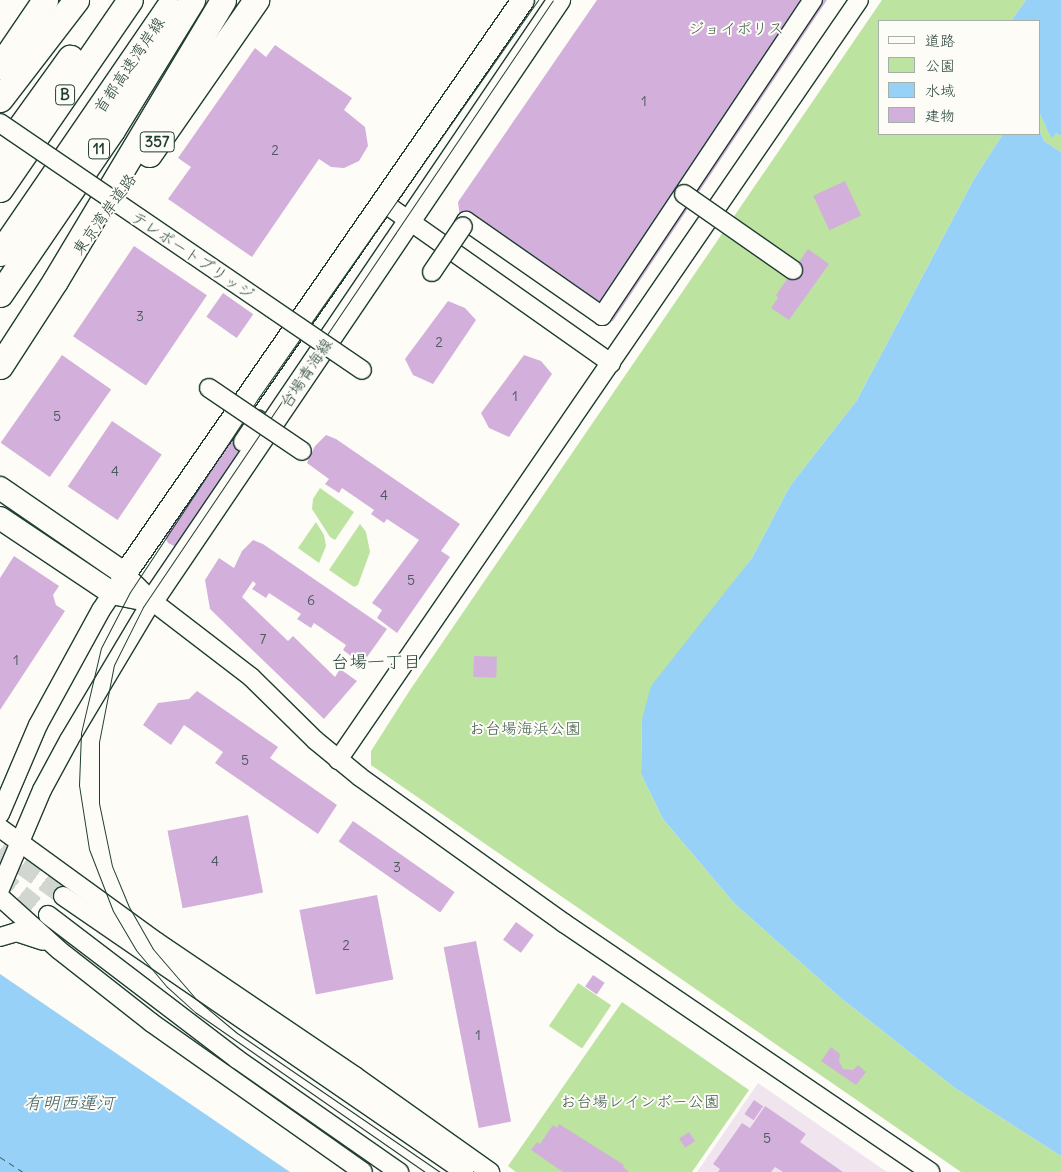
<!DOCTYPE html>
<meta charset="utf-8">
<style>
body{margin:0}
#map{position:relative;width:1061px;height:1172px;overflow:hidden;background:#fdfcf7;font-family:Delius,"Klee One",sans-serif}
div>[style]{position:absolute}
.built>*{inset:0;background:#f0e5ef}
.green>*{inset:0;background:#bce39f;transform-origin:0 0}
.water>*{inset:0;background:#97d1f7}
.ferry>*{height:1px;margin-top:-0.5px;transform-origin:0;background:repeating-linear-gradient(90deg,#3d6265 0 6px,transparent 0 11px)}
.building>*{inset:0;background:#d3b0db;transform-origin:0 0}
.minor-tunnel>*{height:18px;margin-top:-9px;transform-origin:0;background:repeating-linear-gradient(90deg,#d1d6d0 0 18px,transparent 0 27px)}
.roads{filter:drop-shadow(1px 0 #1f3d34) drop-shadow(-1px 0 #1f3d34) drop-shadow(0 1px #1f3d34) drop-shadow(0 -1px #1f3d34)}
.minor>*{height:18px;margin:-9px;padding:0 9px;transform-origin:9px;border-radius:9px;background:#fdfcf7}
.major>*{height:22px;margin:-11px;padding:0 11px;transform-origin:11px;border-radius:11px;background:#fdfcf7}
.highway>*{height:25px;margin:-12.5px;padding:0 12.5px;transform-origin:12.5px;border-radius:12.5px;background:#fdfcf7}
.tram>*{height:1px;margin:-0.5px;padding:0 0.5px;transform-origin:0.5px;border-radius:0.5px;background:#1f3d34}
.bridges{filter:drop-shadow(1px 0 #1f3d34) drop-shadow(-1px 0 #1f3d34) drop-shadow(0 1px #1f3d34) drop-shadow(0 -1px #1f3d34)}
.minor-bridge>*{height:18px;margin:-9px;padding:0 9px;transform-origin:9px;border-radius:9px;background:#fdfcf7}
span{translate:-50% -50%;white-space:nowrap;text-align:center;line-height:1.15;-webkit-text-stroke:4px #fdfcf7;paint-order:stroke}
.number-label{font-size:14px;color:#4c5a5e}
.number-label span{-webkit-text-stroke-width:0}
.shield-label span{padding:1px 4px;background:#fdfcf7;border:1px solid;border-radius:4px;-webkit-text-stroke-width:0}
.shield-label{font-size:15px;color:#1f3d34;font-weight:700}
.park-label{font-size:16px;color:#3e5e49}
.street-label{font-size:16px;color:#1f3d34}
.neighbourhood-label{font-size:18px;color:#1f3d34}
.water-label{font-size:18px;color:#3d6265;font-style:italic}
.legend{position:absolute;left:878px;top:20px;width:162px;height:115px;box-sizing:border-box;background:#fdfcf7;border:1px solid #a4b0a9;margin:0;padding:6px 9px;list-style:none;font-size:15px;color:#1f3d34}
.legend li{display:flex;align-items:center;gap:10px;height:25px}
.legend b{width:25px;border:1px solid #a4b0a9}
</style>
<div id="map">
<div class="built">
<i style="clip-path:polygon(758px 1083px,887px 1172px,697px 1172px)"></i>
</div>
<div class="green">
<i style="clip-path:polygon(882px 0,1026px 0,1011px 21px,880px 21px,880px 134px,1003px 134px,974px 179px,857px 400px,790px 486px,752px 558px,686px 645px,642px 719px,641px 774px,663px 819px,734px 903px,842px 999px,955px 1088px,1061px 1156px,1061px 1172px,961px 1172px,371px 765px,371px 751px,410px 690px)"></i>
<i style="clip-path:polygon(1040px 114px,1050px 136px,1056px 133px,1061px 136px,1061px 152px,1044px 141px,1040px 131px)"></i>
<i style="clip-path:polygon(320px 488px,354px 512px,335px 540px,330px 537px,312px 509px,313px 499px)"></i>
<i style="clip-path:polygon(316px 522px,324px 535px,326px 546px,319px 563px,298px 548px)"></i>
<i style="clip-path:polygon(360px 524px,366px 532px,370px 552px,358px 585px,354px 587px,329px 570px)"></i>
<i style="left:578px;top:983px;width:40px;height:52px;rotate:34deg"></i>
<i style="clip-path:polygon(622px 1002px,749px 1090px,692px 1172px,516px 1172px,508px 1166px)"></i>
</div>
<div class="water">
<i style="clip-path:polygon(1026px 0,1061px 0,1061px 136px,1056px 133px,1053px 137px,1050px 136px,1040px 114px,1040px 21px,1011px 21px)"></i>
<i style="clip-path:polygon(1040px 131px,1044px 141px,1061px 152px,1061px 1156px,955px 1088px,842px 999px,734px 903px,663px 819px,641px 774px,642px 719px,651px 686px,752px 558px,790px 486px,857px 400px,974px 179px,1003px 134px)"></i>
<i style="clip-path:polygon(0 974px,290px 1172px,0 1172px)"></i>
</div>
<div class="ferry">
<i style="left:0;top:1157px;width:27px;rotate:33deg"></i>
</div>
<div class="building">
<i style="clip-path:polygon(597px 0,827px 0,613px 321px,600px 324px,461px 225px,458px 202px)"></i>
<i style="clip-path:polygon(275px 45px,352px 98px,344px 110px,365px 127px,368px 146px,359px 161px,344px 168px,331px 167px,319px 159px,252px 257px,168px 199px,191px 167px,178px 158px,255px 48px,266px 57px)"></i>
<i style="left:845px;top:181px;width:38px;height:35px;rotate:65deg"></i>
<i style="left:134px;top:246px;width:88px;height:109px;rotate:34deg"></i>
<i style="clip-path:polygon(808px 249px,829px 264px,789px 320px,771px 308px,778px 298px,776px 295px)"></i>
<i style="left:223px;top:293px;width:37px;height:29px;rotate:35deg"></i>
<i style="clip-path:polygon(448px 301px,465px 308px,476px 320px,433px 384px,413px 375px,405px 359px)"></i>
<i style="left:62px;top:355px;width:60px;height:107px;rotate:35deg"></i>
<i style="clip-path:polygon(524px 355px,541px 361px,552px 374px,509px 437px,489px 428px,481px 413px)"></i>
<i style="left:112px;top:421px;width:60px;height:79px;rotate:34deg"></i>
<i style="clip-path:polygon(326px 435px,336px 439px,460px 524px,441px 551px,450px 557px,397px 633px,377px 618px,382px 610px,372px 603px,419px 540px,387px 519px,384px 523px,371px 514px,374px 510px,342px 488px,339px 493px,325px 484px,329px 479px,307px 463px,315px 446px)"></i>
<i style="clip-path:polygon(229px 438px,247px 446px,176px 547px,168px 543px,163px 533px)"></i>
<i style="clip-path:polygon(253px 540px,263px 544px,387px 629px,367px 657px,360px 653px,355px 659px,343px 650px,346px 645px,314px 623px,311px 628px,297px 619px,301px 614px,269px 593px,266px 598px,252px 589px,256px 584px,253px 581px,242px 597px,288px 641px,293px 636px,335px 677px,340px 669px,357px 681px,324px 719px,210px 609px,205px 580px,219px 558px,234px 568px,242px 551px)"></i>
<i style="clip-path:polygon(14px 556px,59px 586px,53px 595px,56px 605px,65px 611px,0 710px,0 578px)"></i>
<i style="left:474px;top:656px;width:23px;height:21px;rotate:2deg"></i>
<i style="clip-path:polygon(197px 691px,278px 747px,270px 758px,337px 805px,318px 834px,215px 763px,223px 752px,184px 725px,171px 745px,143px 725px,158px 703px,189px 699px)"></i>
<i style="left:248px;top:815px;width:79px;height:82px;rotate:79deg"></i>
<i style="left:353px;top:821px;width:124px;height:25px;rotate:35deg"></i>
<i style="left:377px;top:895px;width:86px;height:79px;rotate:79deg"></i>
<i style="left:516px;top:922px;width:22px;height:22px;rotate:36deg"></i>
<i style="left:476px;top:941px;width:184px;height:33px;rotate:79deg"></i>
<i style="left:593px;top:975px;width:14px;height:14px;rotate:34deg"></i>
<i style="clip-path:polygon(831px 1047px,840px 1054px,839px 1061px,843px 1069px,853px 1070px,858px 1065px,866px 1072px,856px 1085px,821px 1061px)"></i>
<i style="left:754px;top:1100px;width:11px;height:17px;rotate:34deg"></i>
<i style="clip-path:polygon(765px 1106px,806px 1134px,800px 1142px,843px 1172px,783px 1172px,775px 1167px,771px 1172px,718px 1172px,720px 1169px,713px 1164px,742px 1123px,750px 1128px)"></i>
<i style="clip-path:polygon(559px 1124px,624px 1165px,623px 1167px,629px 1172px,563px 1172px,531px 1150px,537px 1142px,540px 1144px,553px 1125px,557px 1128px)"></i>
<i style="left:689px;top:1132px;width:11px;height:12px;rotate:56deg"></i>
</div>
<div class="minor-tunnel">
<i style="left:0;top:850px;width:78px;rotate:36.1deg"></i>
<i style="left:0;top:877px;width:61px;rotate:38.4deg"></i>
</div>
<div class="roads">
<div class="minor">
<i style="left:384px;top:203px;width:278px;rotate:35.2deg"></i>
<i style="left:463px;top:226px;width:6px;rotate:-59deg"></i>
<i style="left:466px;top:221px;width:166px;rotate:34.9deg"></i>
<i style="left:602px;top:316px;width:380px;rotate:-56.3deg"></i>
<i style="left:243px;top:442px;width:27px;rotate:-56deg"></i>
<i style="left:338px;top:760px;width:921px;rotate:-55.57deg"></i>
<i style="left:0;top:814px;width:97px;rotate:-66.9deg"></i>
<i style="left:38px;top:725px;width:131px;rotate:-61.3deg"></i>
<i style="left:101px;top:610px;width:43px;rotate:-56.3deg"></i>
<i style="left:125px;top:574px;width:38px;rotate:45deg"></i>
<i style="left:152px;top:601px;width:125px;rotate:37.5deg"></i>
<i style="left:251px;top:677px;width:90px;rotate:44.5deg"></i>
<i style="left:315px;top:740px;width:58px;rotate:39.4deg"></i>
<i style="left:360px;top:777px;width:251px;rotate:35.6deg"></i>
<i style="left:564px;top:923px;width:443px;rotate:34.2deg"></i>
<i style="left:0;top:828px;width:194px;rotate:36deg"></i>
<i style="left:157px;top:942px;width:239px;rotate:34.1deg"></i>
<i style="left:355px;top:1076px;width:166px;rotate:35.4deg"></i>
<i style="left:0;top:889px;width:108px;rotate:-67deg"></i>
<i style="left:42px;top:790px;width:57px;rotate:-61.6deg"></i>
<i style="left:69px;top:740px;width:162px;rotate:-59.2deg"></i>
<i style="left:63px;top:896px;width:487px;rotate:34.5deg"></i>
<i style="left:0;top:897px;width:79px;rotate:41.9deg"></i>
<i style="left:59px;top:950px;width:118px;rotate:38.1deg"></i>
<i style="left:152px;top:1023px;width:258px;rotate:35.2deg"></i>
<i style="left:48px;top:915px;width:238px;rotate:37.3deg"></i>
<i style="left:237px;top:1059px;width:198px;rotate:34.9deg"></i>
<i style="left:0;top:937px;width:17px;rotate:-17deg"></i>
<i style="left:16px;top:932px;width:28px;rotate:18deg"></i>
</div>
<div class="major">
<i style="left:0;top:488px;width:152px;rotate:34.5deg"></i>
<i style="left:125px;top:574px;width:698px;rotate:-55.26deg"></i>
<i style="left:0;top:518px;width:135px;rotate:33.8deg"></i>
<i style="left:112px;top:593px;width:41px;rotate:11.3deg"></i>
<i style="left:152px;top:601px;width:726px;rotate:-55.89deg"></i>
</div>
<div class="highway">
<i style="left:0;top:66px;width:80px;rotate:-55.7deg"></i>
<i style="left:0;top:99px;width:125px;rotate:-52.5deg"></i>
<i style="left:149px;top:154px;width:188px;rotate:-55.2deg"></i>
<i style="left:0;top:155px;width:120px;rotate:-54.2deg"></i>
<i style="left:0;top:189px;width:229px;rotate:-55.5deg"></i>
<i style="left:0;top:253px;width:297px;rotate:-55.6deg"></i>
<i style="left:0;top:294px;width:199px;rotate:-55.7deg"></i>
<i style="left:112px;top:130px;width:153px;rotate:-58.4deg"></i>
<i style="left:0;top:366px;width:101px;rotate:-57.1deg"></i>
<i style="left:55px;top:281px;width:327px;rotate:-59.1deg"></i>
</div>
</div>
<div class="tram">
<i style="left:425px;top:1172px;width:279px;rotate:-145.2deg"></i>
<i style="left:196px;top:1013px;width:39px;rotate:-138deg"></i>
<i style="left:167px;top:987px;width:48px;rotate:-130deg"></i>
<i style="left:136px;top:950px;width:45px;rotate:-120.5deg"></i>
<i style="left:113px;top:911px;width:66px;rotate:-111.2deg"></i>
<i style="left:89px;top:849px;width:65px;rotate:-98.9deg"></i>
<i style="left:79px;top:785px;width:52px;rotate:-87.8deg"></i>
<i style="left:81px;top:733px;width:87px;rotate:-76.8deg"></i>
<i style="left:101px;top:648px;width:63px;rotate:-62.6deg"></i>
<i style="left:130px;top:592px;width:230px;rotate:-56.5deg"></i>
<i style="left:257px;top:400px;width:489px;rotate:-54.9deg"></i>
<i style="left:440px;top:1172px;width:246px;rotate:-145.6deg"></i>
<i style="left:237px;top:1033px;width:53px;rotate:-140.3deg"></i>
<i style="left:196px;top:999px;width:66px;rotate:-130.7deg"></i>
<i style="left:153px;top:949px;width:48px;rotate:-119.7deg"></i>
<i style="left:129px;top:907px;width:44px;rotate:-112.5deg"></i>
<i style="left:112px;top:866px;width:64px;rotate:-101.7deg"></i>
<i style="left:99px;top:803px;width:61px;rotate:-90deg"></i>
<i style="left:99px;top:742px;width:78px;rotate:-79deg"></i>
<i style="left:114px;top:665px;width:65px;rotate:-63.4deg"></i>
<i style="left:143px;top:607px;width:732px;rotate:-55.96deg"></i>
</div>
<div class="bridges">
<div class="minor-bridge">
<i style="left:0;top:123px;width:438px;rotate:34.3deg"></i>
<i style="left:684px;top:194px;width:133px;rotate:34.9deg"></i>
<i style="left:432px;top:272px;width:55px;rotate:-56deg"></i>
<i style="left:209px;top:388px;width:112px;rotate:34.1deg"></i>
</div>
</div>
<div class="number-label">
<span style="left:644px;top:101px">1</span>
<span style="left:275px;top:150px">2</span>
<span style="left:140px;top:316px">3</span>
<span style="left:439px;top:342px">2</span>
<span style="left:515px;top:396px">1</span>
<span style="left:57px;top:416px">5</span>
<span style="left:115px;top:471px">4</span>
<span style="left:384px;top:495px">4</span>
<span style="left:411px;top:580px">5</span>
<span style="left:311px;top:600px">6</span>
<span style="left:263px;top:639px">7</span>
<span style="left:16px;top:660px">1</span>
<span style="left:245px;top:760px">5</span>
<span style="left:215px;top:861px">4</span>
<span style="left:397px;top:867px">3</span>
<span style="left:346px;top:945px">2</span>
<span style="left:478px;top:1035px">1</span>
<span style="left:767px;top:1138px">5</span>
</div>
<div class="shield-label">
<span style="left:65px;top:95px">B</span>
<span style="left:157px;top:142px">357</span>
<span style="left:99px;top:149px">11</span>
</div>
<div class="park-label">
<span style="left:736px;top:28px">ジョイポリス</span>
<span style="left:525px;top:728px">お台場海浜公園</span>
<span style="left:640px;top:1101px">お台場レインボー公園</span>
</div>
<div class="street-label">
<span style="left:129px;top:65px;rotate:-56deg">首都高速湾岸線</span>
<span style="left:104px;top:214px;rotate:-54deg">東京湾岸道路</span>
<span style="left:193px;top:255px;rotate:34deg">テレポートブリッジ</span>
<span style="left:306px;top:373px;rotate:-56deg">台場青海線</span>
</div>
<div class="neighbourhood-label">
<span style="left:376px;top:662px">台場一丁目</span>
</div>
<div class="water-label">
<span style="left:69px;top:1103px">有明西運河</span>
</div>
<ul class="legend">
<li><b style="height:6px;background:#fdfcf7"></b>道路</li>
<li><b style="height:14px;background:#bce39f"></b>公園</li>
<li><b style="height:14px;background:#97d1f7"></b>水域</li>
<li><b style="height:14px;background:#d3b0db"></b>建物</li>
</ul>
</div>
